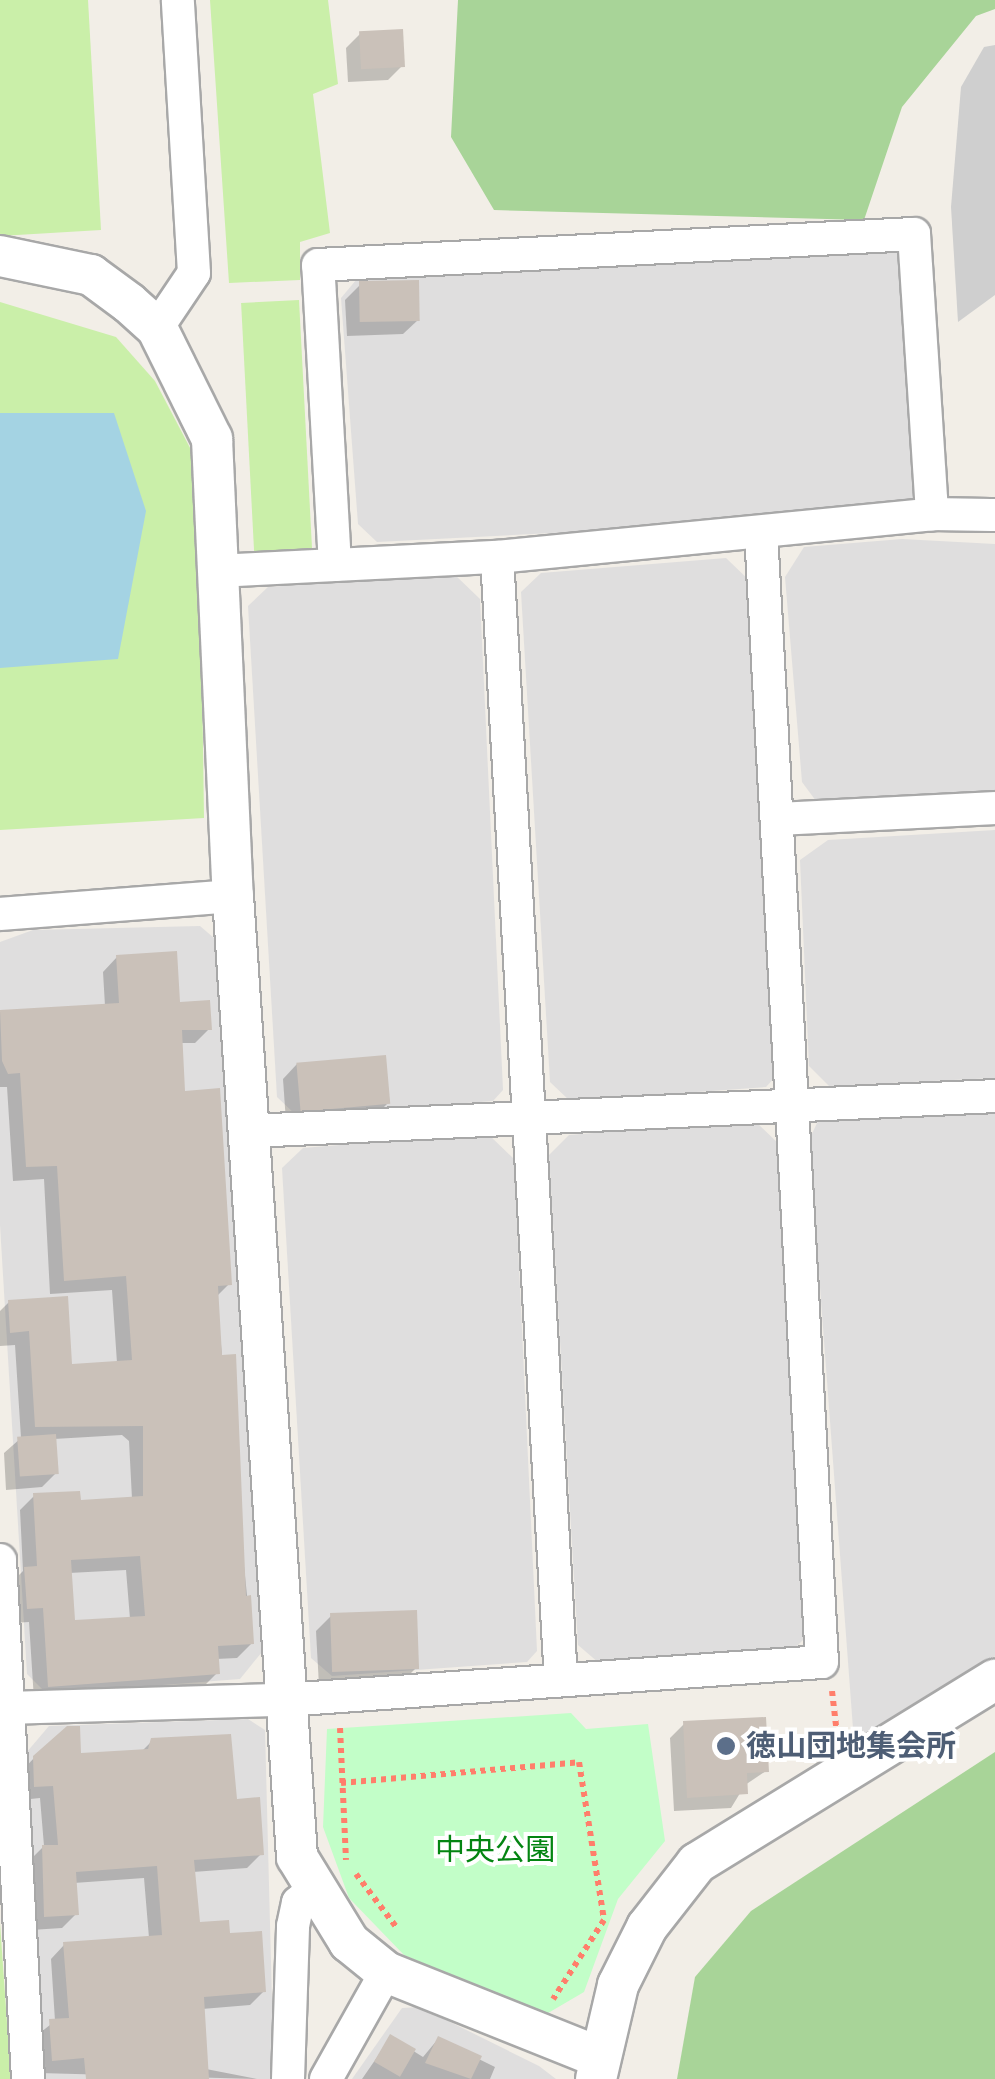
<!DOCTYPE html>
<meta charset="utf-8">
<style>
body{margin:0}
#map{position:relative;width:995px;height:2079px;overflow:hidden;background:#f2eee7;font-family:Arial,"Noto Sans JP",sans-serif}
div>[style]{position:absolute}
.residential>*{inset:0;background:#dfdede}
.religious>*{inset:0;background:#cfcfcf}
.grass>*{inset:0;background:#caefa9;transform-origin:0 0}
.forest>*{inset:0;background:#a8d498}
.park>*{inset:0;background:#c2fec8}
.water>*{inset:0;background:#a4d3e3}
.shadow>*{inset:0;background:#0003}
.building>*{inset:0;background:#cac1b9;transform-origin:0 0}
.path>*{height:6px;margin-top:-3px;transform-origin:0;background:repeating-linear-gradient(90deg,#ff7e6b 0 5px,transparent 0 10px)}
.roads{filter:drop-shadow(2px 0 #a8a8a8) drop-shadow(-2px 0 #a8a8a8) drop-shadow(0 2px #a8a8a8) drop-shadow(0 -2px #a8a8a8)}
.minor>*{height:32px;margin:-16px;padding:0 16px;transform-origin:16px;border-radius:16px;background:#fff}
.tertiary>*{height:40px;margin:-20px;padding:0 20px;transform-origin:20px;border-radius:20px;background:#fff}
.dots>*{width:28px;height:28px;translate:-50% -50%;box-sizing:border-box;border:5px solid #fff;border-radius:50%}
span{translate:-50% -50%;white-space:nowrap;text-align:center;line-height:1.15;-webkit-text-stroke:8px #fff;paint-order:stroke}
.service-label{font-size:30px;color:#4e5e75;font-weight:700}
.left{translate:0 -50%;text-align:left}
.park-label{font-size:30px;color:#048512}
</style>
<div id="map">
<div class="residential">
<i style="clip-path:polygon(898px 245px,915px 500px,610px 530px,377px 542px,358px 524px,341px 298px,362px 273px)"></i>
<i style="clip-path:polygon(902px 539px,995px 544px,995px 793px,819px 805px,802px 782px,785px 577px,804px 547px)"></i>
<i style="clip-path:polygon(726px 558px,753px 584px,776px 1076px,766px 1087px,570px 1101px,550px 1082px,521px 592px,541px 573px)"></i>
<i style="clip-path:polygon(453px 573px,480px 599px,503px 1090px,493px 1101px,297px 1116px,277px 1097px,248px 606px,268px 587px)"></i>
<i style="clip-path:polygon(995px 830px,995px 1078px,829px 1086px,809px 1066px,800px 860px,828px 840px)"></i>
<i style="clip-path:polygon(200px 926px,214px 938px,262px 1652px,240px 1679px,47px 1694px,27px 1674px,0 1225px,0 942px,33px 930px)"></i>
<i style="clip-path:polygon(995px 1113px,995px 1656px,854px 1742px,809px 1140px,818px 1121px)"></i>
<i style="clip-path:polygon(754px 1120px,781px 1146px,804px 1639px,794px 1649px,599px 1663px,578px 1645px,549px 1155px,569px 1135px)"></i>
<i style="clip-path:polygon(487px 1133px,514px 1159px,537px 1651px,527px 1662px,332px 1676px,311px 1658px,282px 1168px,303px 1148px)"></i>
<i style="clip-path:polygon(248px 1719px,265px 1730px,274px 2079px,46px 2079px,26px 1753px,49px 1726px)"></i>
<i style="clip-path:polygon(420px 2007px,539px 2066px,556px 2079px,352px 2079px,402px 2008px)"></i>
</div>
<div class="religious">
<i style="clip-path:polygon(995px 45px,995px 295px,958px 322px,951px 207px,961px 87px,984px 47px)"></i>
</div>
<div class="grass">
<i style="clip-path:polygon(0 0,88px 0,101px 230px,0 236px)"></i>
<i style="clip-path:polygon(210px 0,328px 0,338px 84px,313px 94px,330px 233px,300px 242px,300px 280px,229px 283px)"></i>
<i style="left:299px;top:300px;width:259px;height:58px;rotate:87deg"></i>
<i style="clip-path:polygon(0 302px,116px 337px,155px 381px,199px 465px,204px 818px,0 830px)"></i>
<i style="clip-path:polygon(0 1923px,11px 2079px,0 2079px)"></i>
</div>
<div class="forest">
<i style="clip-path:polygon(458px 0,995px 0,995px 9px,976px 16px,902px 107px,864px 220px,494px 210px,451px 137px)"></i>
<i style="clip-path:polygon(995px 1752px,995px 2079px,677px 2079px,695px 1977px,751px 1911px)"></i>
</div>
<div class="park">
<i style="clip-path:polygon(571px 1713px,586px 1729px,648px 1724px,665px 1841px,618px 1899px,584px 1992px,543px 2016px,404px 1955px,349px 1898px,323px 1827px,327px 1729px)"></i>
</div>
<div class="water">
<i style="clip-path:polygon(0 413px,114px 413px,146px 511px,118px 659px,0 668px)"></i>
</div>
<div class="shadow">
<i style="clip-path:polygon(360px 34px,402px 66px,388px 80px,348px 82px,346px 48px)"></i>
<i style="clip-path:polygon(360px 285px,418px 320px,403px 334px,347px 336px,345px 300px)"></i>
<i style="clip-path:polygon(evenodd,117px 957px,209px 1029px,195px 1043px,180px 1043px,183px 1094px,229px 1284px,216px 1297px,252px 1643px,237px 1658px,216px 1659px,217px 1673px,202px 1688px,34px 1700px,29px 1622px,13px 1623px,10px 1584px,23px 1571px,20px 1510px,34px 1496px,79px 1502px,132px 1499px,129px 1441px,122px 1435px,54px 1439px,56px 1473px,42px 1487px,6px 1490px,4px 1453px,21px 1438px,15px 1345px,0 1346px,0 1311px,9px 1302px,69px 1366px,117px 1363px,112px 1290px,50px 1294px,44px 1179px,13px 1181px,7px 1087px,0 1087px,0 1012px,105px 1006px,103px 972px,117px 957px,126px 1570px,130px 1619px,72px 1622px,69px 1573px,126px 1570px)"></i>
<i style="clip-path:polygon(297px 1064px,387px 1104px,373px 1118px,286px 1122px,283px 1079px)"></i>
<i style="clip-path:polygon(331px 1616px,416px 1668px,402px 1682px,319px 1686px,316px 1631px)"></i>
<i style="clip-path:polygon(684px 1724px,766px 1771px,745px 1785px,731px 1808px,674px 1811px,670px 1738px)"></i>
<i style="clip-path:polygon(153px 1740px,234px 1802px,261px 1854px,247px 1868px,193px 1872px,197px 1924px,228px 1936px,264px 1991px,250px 2005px,202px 2009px,206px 2069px,257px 2079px,39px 2073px,36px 2036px,55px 2021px,51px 1959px,64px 1945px,149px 1938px,144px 1878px,74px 1883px,76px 1914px,62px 1928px,31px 1930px,29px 1861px,44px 1846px,40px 1798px,21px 1800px,20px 1773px,34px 1758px,141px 1752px)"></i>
<i style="clip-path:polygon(391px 2037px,423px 2057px,438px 2039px,495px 2067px,490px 2079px,362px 2079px)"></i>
</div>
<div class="building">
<i style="left:403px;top:29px;width:38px;height:44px;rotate:87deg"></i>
<i style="left:419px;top:280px;width:41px;height:60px;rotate:89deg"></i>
<i style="clip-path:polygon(evenodd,177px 951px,180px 1002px,210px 1000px,212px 1030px,182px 1030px,185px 1091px,220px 1088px,232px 1285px,218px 1286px,222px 1355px,236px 1354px,246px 1596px,251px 1595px,254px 1644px,218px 1646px,220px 1674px,48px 1687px,43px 1608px,27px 1609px,24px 1567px,37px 1566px,33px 1493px,80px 1491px,81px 1500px,143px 1496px,143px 1426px,35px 1427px,29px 1331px,10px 1333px,8px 1300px,68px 1296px,72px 1364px,132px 1360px,126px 1276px,64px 1281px,57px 1166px,26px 1167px,20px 1073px,8px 1074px,2px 1061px,0 1010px,119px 1003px,116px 955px,177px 951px,140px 1556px,145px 1616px,75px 1620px,71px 1560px,140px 1556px)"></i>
<i style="left:386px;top:1055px;width:49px;height:90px;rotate:85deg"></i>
<i style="left:56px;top:1434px;width:40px;height:39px;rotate:86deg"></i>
<i style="left:417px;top:1610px;width:59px;height:87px;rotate:88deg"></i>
<i style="clip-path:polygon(766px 1717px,769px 1772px,747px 1773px,748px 1794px,687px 1798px,683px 1721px)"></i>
<i style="clip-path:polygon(67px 1726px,80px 1726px,81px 1753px,148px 1749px,151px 1738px,231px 1734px,237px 1799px,260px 1797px,264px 1855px,194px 1860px,200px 1922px,229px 1920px,230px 1933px,262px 1931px,266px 1992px,204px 1997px,209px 2079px,86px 2079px,84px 2058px,52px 2061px,49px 2019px,69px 2018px,63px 1942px,162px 1935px,157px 1866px,76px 1872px,79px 1915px,44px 1917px,42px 1845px,58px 1845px,53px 1786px,34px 1787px,33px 1756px)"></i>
<i style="left:390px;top:2034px;width:30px;height:32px;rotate:30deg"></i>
<i style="clip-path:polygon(438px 2036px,482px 2056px,471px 2079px,425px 2063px)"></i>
</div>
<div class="path">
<i style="left:832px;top:1691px;width:43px;rotate:83.4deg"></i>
<i style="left:340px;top:1728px;width:132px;rotate:87.4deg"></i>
<i style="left:341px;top:1783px;width:239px;rotate:-5deg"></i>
<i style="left:579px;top:1762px;width:160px;rotate:81deg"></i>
<i style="left:604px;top:1920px;width:94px;rotate:122.8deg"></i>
<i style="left:356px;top:1874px;width:68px;rotate:52.8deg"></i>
</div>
<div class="roads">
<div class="minor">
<i style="left:157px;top:328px;width:66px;rotate:-56.1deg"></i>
<i style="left:194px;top:273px;width:273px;rotate:-93.4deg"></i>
<i style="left:497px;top:557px;width:1124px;rotate:86.74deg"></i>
<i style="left:335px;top:565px;width:300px;rotate:-93.2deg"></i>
<i style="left:318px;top:265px;width:597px;rotate:-2.98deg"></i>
<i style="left:914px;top:234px;width:281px;rotate:86.3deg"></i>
<i style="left:218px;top:571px;width:279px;rotate:-2.9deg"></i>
<i style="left:497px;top:557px;width:437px;rotate:-5.6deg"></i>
<i style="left:932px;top:514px;width:63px;rotate:0.9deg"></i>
<i style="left:779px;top:819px;width:216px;rotate:-2.9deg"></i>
<i style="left:0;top:914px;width:234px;rotate:-4.4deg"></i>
<i style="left:251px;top:1131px;width:745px;rotate:-2.69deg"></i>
<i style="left:0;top:1560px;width:520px;rotate:86.91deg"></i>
<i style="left:8px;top:1708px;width:276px;rotate:-1.7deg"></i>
<i style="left:284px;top:1700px;width:539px;rotate:-4.04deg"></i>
<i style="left:822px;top:1662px;width:1131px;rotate:-93.09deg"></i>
<i style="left:288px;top:2079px;width:153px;rotate:-88.1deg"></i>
<i style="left:293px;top:1926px;width:24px;rotate:-78deg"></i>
<i style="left:298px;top:1903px;width:19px;rotate:-43deg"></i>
<i style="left:326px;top:2079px;width:123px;rotate:-60.7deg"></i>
</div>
<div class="tertiary">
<i style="left:0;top:256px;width:93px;rotate:11.8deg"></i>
<i style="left:91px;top:275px;width:47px;rotate:36.4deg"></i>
<i style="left:129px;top:303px;width:38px;rotate:42deg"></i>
<i style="left:157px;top:328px;width:124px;rotate:63.6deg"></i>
<i style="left:212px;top:439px;width:457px;rotate:87.4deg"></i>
<i style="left:233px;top:896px;width:963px;rotate:86.19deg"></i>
<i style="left:297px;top:1857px;width:100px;rotate:58.5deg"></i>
<i style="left:349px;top:1942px;width:48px;rotate:39deg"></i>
<i style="left:386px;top:1972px;width:228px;rotate:21.8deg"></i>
<i style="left:596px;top:2079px;width:97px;rotate:-76.8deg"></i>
<i style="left:618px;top:1985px;width:65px;rotate:-63.4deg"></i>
<i style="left:647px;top:1927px;width:81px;rotate:-52deg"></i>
<i style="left:697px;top:1863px;width:350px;rotate:-31.6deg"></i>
</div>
</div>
<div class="dots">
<i style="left:726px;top:1746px;background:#5c6f8a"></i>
</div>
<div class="service-label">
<span class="left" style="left:746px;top:1746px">徳山団地集会所</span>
</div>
<div class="park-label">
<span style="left:495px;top:1850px">中央公園</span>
</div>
</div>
